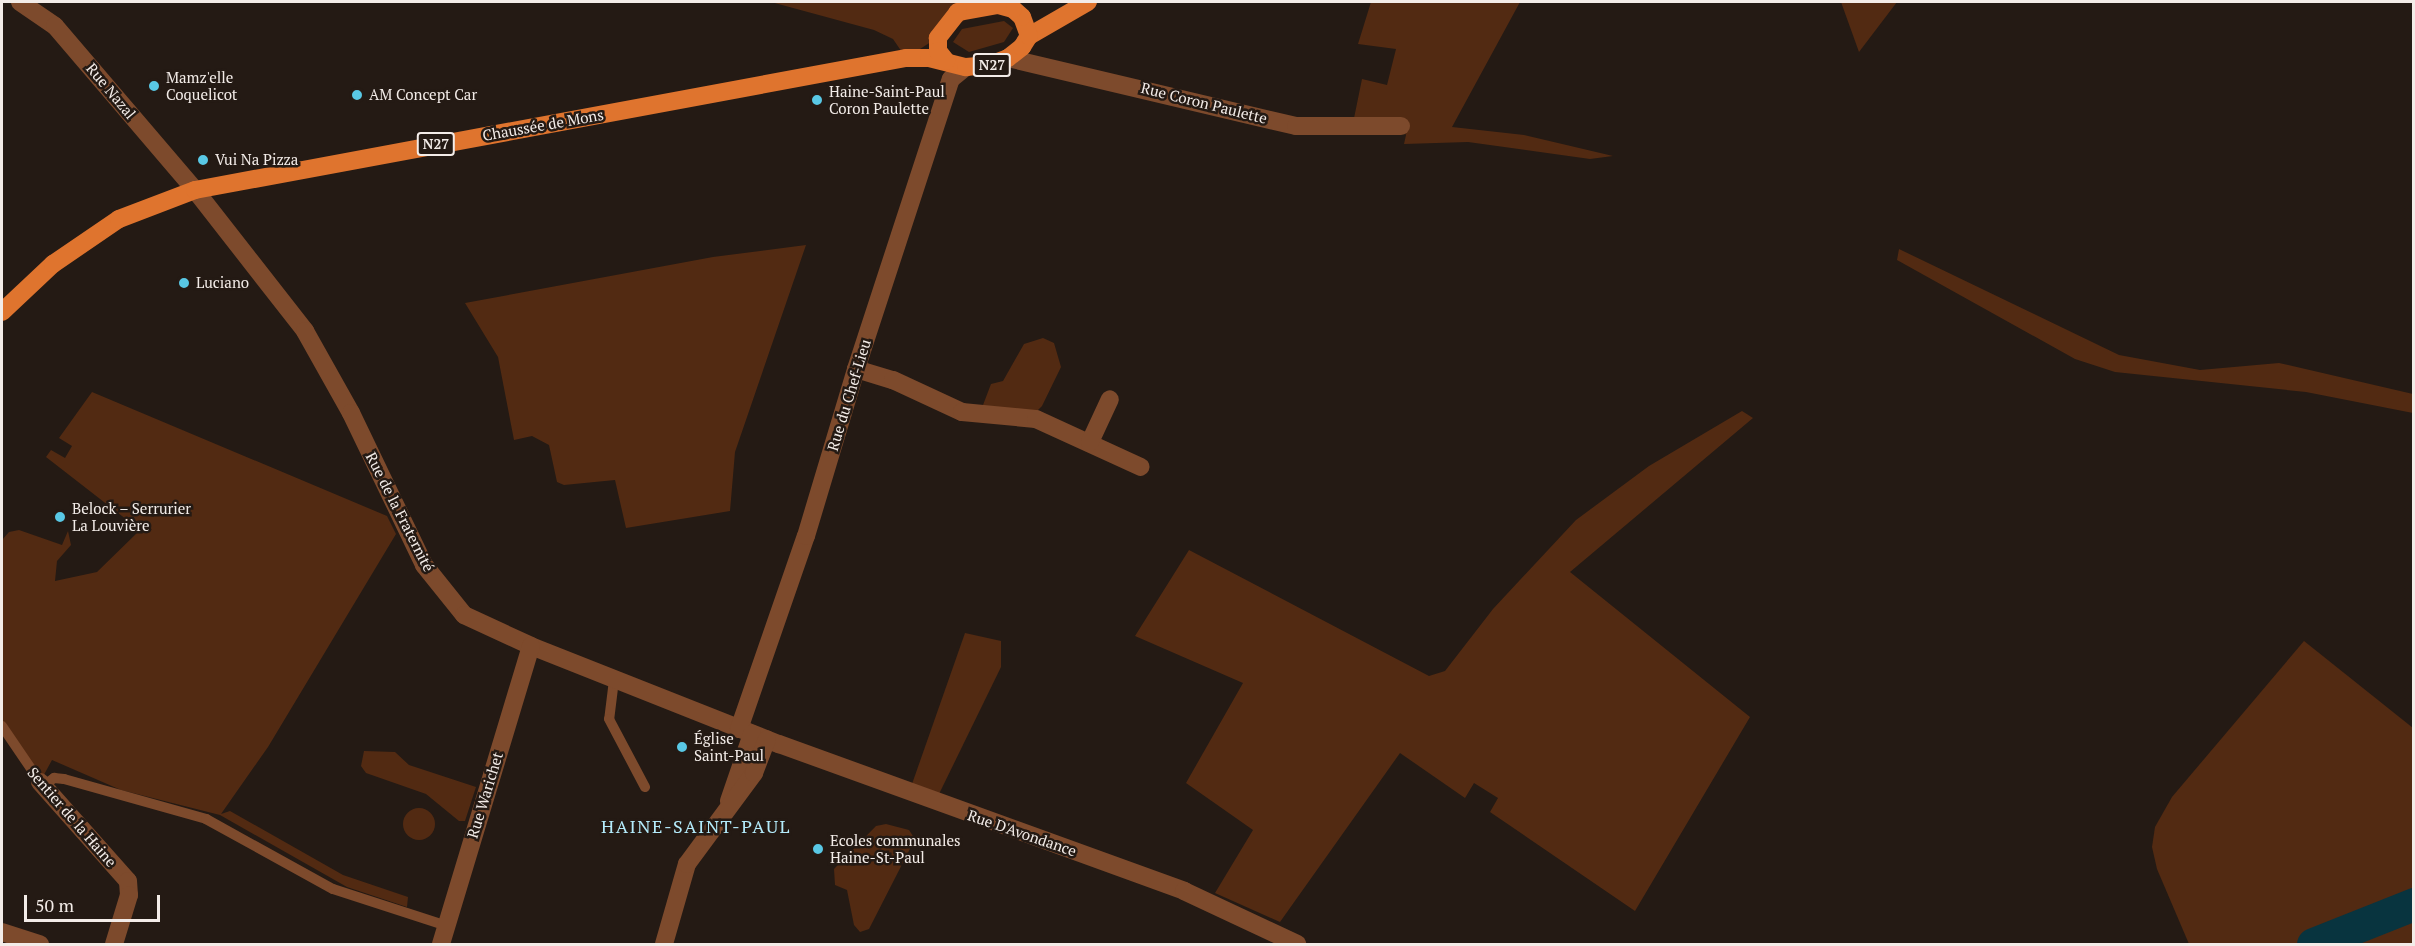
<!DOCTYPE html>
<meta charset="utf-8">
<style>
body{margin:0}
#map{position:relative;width:2415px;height:946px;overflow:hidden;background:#241a14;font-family:"PT Serif",serif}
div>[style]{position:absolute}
.green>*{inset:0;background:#522a12}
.round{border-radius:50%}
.river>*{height:33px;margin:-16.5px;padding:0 16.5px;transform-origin:16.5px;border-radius:16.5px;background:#08343f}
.lane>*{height:10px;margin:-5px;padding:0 5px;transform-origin:5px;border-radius:5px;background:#7d4a2c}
.street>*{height:18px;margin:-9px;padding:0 9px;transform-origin:9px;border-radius:9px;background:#7d4a2c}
.primary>*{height:18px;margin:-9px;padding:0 9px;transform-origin:9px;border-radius:9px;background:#df742e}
.dots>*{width:16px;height:16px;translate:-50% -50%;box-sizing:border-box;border:3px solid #241a14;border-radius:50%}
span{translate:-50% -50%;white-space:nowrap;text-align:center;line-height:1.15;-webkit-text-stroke:5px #241a14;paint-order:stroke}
.shield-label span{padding:2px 4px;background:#241a14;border:2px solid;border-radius:4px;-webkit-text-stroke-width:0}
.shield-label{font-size:14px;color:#f3ece8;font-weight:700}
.poi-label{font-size:15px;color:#f3ece8}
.left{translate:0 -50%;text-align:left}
.street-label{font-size:15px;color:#f3ece8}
.quarter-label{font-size:18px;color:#b4ebfb;letter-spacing:1.5px}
.frame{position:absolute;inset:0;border:3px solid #f3ece8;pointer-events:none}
.scale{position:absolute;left:24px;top:895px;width:136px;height:27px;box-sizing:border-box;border:3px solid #f3ece8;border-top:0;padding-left:8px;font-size:18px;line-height:21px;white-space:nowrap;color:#f3ece8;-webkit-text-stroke:4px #241a14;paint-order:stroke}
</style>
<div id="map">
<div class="green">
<i style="clip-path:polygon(771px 2px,993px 2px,906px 58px,893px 39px,874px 30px)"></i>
<i style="clip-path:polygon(1371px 2px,1520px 2px,1452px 127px,1524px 135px,1613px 156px,1590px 159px,1468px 142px,1404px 144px,1406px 135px,1401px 126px,1352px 128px,1362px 79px,1387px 85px,1396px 49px,1358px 44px)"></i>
<i style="clip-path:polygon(1841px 2px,1897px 2px,1859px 52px)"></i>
<i style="clip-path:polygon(1004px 21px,1013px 28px,1004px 42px,969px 52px,953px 42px,962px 29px)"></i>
<i style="clip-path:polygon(806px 245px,735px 452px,730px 511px,626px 528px,615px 480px,564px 485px,557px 482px,549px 445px,532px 436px,514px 440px,498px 357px,465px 303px,713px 257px)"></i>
<i style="clip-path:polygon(1899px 249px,2119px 355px,2200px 370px,2279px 363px,2413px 394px,2413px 413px,2306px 392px,2115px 372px,2075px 359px,1897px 260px)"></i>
<i style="clip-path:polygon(1043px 338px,1054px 343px,1061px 367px,1042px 406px,1037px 411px,986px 409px,983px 405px,991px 384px,1003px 381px,1024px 344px)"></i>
<i style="clip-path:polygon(92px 392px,387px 516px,396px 534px,268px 747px,221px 814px,230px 811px,343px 875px,408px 897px,407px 907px,347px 887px,220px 815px,121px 790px,52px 760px,40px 782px,2px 726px,2px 540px,9px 532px,19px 530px,62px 545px,68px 531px,71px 545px,57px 561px,55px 581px,97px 572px,140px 530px,46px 457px,51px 450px,65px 458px,72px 446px,59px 438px)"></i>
<i style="clip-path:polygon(1742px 411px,1753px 418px,1570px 572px,1750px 717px,1635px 911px,1490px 812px,1498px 798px,1474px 783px,1465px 798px,1400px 753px,1280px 922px,1215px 893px,1253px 830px,1186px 783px,1243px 683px,1135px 636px,1189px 550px,1429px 676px,1445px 671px,1493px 609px,1576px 520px,1649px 466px)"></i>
<i style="clip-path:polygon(965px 633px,1001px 641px,1001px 667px,939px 794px,912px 784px)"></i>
<i style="clip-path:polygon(2304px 641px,2413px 728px,2413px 944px,2189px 944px,2157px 869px,2152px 847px,2155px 827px,2172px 797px)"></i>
<i style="clip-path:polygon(364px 751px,395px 752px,409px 765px,476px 787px,465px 821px,459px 821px,426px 794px,366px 773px,361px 766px)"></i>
<i class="round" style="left:403px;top:808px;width:32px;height:32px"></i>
<i style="clip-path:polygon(886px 824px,909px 830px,915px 839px,869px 929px,860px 932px,854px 925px,847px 890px,835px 885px,834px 869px,876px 826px)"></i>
</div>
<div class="river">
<i style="left:2313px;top:944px;width:109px;rotate:-21.6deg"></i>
</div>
<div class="lane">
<i style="left:614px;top:680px;width:39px;rotate:97deg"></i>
<i style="left:609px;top:719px;width:77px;rotate:62.1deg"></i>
<i style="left:2px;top:726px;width:68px;rotate:55.8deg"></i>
<i style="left:43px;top:786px;width:14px;rotate:-36deg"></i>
<i style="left:54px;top:778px;width:10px;rotate:6deg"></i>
<i style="left:64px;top:779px;width:148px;rotate:15.7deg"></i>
<i style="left:206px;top:819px;width:145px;rotate:28.9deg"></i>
<i style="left:333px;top:889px;width:120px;rotate:18deg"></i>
</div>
<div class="street">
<i style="left:20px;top:2px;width:42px;rotate:34.4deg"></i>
<i style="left:55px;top:26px;width:216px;rotate:49.5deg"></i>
<i style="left:195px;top:190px;width:179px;rotate:52deg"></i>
<i style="left:305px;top:331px;width:94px;rotate:60.7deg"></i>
<i style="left:351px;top:413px;width:169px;rotate:64.3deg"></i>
<i style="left:424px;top:565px;width:64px;rotate:51.3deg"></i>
<i style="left:464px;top:615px;width:74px;rotate:24.8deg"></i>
<i style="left:531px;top:646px;width:267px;rotate:21.6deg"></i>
<i style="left:779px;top:744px;width:431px;rotate:19.9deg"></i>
<i style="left:1184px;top:891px;width:125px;rotate:25.1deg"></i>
<i style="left:1008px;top:58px;width:296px;rotate:13.3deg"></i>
<i style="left:1296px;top:126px;width:105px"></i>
<i style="left:856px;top:369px;width:39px;rotate:17deg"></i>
<i style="left:893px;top:380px;width:76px;rotate:24.9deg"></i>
<i style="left:962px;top:412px;width:74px;rotate:5.4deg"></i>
<i style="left:1036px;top:419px;width:115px;rotate:24.6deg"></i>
<i style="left:1090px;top:442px;width:47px;rotate:-65.1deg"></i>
<i style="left:739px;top:729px;width:204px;rotate:-70.9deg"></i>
<i style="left:806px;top:536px;width:174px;rotate:-73.3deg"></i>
<i style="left:856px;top:369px;width:305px;rotate:-71.9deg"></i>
<i style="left:951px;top:79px;width:19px;rotate:-39deg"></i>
<i style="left:40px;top:782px;width:132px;rotate:48.4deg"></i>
<i style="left:128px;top:881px;width:14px;rotate:86deg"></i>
<i style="left:129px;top:895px;width:51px;rotate:107deg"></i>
<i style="left:729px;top:801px;width:71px;rotate:-71.1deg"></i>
<i style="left:2px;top:932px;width:40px;rotate:18deg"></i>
<i style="left:441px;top:944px;width:311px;rotate:-73.2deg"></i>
<i style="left:664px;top:944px;width:83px;rotate:-74deg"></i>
<i style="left:687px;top:864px;width:113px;rotate:-53.6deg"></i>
<i style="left:754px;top:773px;width:36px;rotate:-69deg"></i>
</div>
<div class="primary">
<i style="left:1029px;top:36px;width:68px;rotate:-30deg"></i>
<i style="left:2px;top:312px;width:70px;rotate:-43.3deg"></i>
<i style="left:53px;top:264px;width:80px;rotate:-34.3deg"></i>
<i style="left:119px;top:219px;width:81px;rotate:-20.9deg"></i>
<i style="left:195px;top:190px;width:723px;rotate:-10.52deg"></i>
<i style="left:906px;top:58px;width:23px"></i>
<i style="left:929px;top:58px;width:38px;rotate:14deg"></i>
<i style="left:966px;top:67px;width:24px;rotate:-5deg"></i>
<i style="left:990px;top:65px;width:19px;rotate:-21deg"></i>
<i style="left:1008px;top:58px;width:18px;rotate:-38deg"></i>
<i style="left:1022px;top:47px;width:13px;rotate:-58deg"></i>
<i style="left:1029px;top:36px;width:20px;rotate:-110deg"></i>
<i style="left:1022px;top:17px;width:12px;rotate:-138deg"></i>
<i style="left:1013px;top:9px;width:16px;rotate:-165deg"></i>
<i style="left:998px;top:5px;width:41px;rotate:170.1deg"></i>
<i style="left:958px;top:12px;width:33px;rotate:128deg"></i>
<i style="left:938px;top:38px;width:13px;rotate:90deg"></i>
<i style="left:938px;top:51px;width:13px;rotate:51deg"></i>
</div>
<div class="dots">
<i style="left:154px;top:86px;background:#59c8e5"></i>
<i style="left:357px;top:95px;background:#59c8e5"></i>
<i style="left:817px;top:100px;background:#59c8e5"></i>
<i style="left:203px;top:160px;background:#59c8e5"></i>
<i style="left:184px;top:283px;background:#59c8e5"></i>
<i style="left:60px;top:517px;background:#59c8e5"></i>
<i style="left:682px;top:747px;background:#59c8e5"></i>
<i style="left:818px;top:849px;background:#59c8e5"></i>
</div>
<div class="shield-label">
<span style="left:992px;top:65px">N27</span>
<span style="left:436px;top:144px">N27</span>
</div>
<div class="poi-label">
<span class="left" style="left:166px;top:86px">Mamz'elle<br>Coquelicot</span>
<span class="left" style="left:829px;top:100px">Haine-Saint-Paul<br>Coron Paulette</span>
<span class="left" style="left:369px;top:95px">AM Concept Car</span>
<span class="left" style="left:215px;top:160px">Vui Na Pizza</span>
<span class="left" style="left:196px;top:283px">Luciano</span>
<span class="left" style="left:72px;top:517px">Belock – Serrurier<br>La Louvière</span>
<span class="left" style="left:694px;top:747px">Église<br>Saint-Paul</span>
<span class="left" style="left:830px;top:849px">Ecoles communales<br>Haine-St-Paul</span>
</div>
<div class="street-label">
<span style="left:111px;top:91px;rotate:50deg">Rue Nazal</span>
<span style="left:1204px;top:103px;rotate:14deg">Rue Coron Paulette</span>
<span style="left:543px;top:125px;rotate:-10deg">Chaussée de Mons</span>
<span style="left:849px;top:395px;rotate:-73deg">Rue du Chef-Lieu</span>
<span style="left:400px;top:512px;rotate:63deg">Rue de la Fraternité</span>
<span style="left:485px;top:795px;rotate:-73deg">Rue Warichet</span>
<span style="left:72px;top:817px;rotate:49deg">Sentier de la Haine</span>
<span style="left:1022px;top:833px;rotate:19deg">Rue D'Avondance</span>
</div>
<div class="quarter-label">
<span style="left:696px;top:826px">HAINE-SAINT-PAUL</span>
</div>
<div class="frame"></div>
<div class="scale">50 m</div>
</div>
